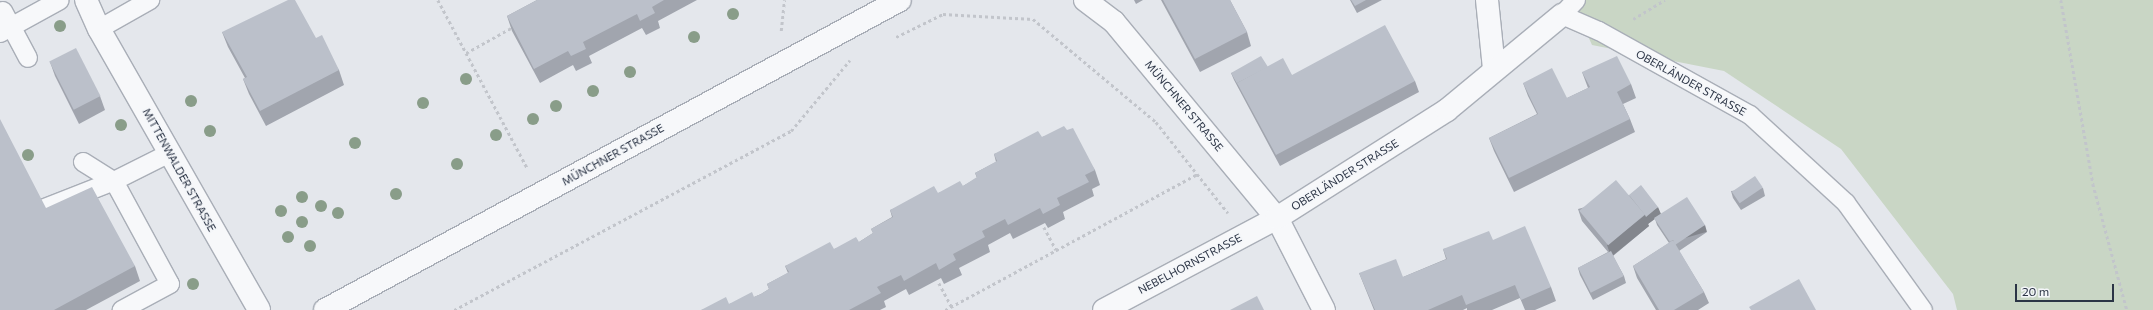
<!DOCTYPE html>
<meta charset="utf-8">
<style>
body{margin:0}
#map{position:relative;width:2153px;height:310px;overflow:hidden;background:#e4e7ec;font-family:Commissioner,sans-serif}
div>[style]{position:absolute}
.green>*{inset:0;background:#c9d6c5}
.path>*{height:2.5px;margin-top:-1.25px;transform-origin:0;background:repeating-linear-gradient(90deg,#c2c5cb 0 3px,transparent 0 6px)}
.roads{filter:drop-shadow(1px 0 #a9aeb7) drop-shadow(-1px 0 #a9aeb7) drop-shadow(0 1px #a9aeb7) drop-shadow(0 -1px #a9aeb7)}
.service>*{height:18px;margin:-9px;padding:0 9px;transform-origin:9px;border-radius:9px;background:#f7f8fa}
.minor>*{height:22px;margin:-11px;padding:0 11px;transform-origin:11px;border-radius:11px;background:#f7f8fa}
.trees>*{width:12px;height:12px;margin:-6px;border-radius:50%;background:#899d89}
.wall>*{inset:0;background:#a1a5ae}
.shaded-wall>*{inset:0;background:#83868d;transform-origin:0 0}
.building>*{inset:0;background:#bbc0ca;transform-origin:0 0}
span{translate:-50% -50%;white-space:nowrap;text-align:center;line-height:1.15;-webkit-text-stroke:3px #f4f6f9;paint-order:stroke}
.street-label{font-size:11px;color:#2b3445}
.scale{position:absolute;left:2015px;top:284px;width:99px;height:18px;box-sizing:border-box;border:2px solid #2b3445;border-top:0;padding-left:5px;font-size:12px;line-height:14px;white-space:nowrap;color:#2b3445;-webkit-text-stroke:3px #f4f6f9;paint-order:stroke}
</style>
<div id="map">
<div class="green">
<i style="clip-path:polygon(1572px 0,2153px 0,2153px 310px,1957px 310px,1953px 294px,1841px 149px,1724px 71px,1592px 45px)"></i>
</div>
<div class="path">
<i style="left:438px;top:0;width:191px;rotate:62deg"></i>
<i style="left:2061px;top:0;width:187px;rotate:80.1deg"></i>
<i style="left:2093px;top:184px;width:131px;rotate:74.9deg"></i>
<i style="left:1633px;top:19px;width:37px;rotate:-31deg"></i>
<i style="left:781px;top:31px;width:31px;rotate:-84deg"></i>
<i style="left:896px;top:37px;width:52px;rotate:-26.1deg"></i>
<i style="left:943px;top:14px;width:90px;rotate:3.2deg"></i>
<i style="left:1033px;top:19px;width:160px;rotate:39.9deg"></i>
<i style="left:1156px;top:122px;width:116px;rotate:51.6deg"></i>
<i style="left:466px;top:53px;width:54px;rotate:-29deg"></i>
<i style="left:1044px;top:227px;width:26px;rotate:62deg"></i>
<i style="left:939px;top:283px;width:26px;rotate:62deg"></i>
<i style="left:454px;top:310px;width:382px;rotate:-28deg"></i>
<i style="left:791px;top:131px;width:92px;rotate:-50.3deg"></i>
<i style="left:945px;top:310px;width:287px;rotate:-28.3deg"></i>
</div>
<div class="roads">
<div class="service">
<i style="left:1576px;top:0;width:21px;rotate:133deg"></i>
<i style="left:1562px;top:15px;width:40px;rotate:23.4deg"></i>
<i style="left:1599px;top:31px;width:173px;rotate:29.1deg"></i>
<i style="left:1750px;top:115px;width:130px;rotate:42.5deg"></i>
<i style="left:1846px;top:203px;width:132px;rotate:54.3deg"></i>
<i style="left:3px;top:11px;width:53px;rotate:62deg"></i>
<i style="left:99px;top:29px;width:59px;rotate:-29.6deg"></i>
<i style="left:0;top:33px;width:68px;rotate:-28.8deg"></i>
<i style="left:83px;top:162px;width:36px;rotate:32deg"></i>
<i style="left:114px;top:181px;width:117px;rotate:61.5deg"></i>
<i style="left:170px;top:284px;width:55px;rotate:151.6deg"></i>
<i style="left:45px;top:208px;width:74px;rotate:-21.4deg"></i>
<i style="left:114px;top:181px;width:63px;rotate:-26.6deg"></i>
</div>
<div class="minor">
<i style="left:86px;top:0;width:32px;rotate:66deg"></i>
<i style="left:99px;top:29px;width:323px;rotate:60.3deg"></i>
<i style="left:1085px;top:0;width:36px;rotate:37deg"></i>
<i style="left:1114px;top:22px;width:255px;rotate:50.3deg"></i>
<i style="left:1277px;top:218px;width:103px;rotate:62.9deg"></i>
<i style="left:1487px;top:0;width:69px;rotate:84.2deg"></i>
<i style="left:325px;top:310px;width:653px;rotate:-28.33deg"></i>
<i style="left:1104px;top:310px;width:196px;rotate:-28deg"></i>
<i style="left:1277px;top:218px;width:201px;rotate:-32.4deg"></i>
<i style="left:1447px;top:110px;width:149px;rotate:-39.6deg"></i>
</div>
</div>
<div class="trees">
<i style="left:733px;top:14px"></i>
<i style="left:60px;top:26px"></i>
<i style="left:694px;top:37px"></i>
<i style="left:630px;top:72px"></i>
<i style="left:466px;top:79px"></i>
<i style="left:593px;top:91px"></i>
<i style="left:191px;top:101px"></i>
<i style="left:423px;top:103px"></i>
<i style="left:556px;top:106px"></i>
<i style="left:533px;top:119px"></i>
<i style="left:121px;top:125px"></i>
<i style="left:210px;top:131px"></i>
<i style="left:496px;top:135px"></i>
<i style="left:355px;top:143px"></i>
<i style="left:28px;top:155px"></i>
<i style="left:457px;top:164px"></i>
<i style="left:396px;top:194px"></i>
<i style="left:302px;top:197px"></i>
<i style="left:321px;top:206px"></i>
<i style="left:281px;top:211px"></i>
<i style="left:338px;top:213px"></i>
<i style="left:302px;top:222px"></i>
<i style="left:288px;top:237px"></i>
<i style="left:310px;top:246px"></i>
<i style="left:193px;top:284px"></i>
</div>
<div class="wall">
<i style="clip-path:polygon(537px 0,697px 0,658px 21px,660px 28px,646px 35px,642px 28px,589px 56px,592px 63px,576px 71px,573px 65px,540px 83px,512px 31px,507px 16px)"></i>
<i style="clip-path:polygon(1134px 0,1143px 0,1136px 4px)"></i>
<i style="clip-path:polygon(1161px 0,1230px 0,1247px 32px,1251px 46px,1200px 72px)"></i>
<i style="clip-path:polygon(1350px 0,1382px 0,1357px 13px)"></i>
<i style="clip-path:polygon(222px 32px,316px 38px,339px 70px,344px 85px,266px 126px,249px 94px,243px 79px,245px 78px,228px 47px)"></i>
<i style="clip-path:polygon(50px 62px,100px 96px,105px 110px,79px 124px,55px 76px)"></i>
<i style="clip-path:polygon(1268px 67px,1292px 75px,1415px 81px,1419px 92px,1280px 166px,1234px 80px,1231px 73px)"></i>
<i style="clip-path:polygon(1582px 72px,1631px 84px,1636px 98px,1623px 104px,1630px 119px,1635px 132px,1514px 192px,1494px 151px,1489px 138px,1537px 114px,1528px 96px,1523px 83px,1567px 98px,1588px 88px)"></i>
<i style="clip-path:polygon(1067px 130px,1095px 170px,1100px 185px,1092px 189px,1094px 196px,1063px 212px,1065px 219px,1048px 228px,1045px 223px,1013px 239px,1010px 233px,988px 245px,990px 252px,959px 268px,962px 275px,944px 284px,941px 278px,909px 295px,906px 289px,884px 301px,886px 307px,880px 310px,701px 310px,729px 304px,754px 297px,761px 294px,769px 289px,767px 284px,788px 273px,785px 266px,834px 249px,859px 242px,873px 233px,871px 229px,892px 217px,890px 210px,938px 193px,963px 186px,977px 178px,975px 173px,996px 162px,994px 154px,1042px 137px)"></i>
<i style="clip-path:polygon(1763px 188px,1765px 196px,1741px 210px,1733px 198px,1731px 191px)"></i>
<i style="clip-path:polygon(1629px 195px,1661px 214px,1707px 232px,1679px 251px,1704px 292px,1709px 303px,1698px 310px,1656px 310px,1637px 278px,1633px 266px,1669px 243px,1657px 225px,1655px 219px,1648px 224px,1649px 226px,1613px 256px,1624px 276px,1626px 283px,1593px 300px,1580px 275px,1578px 268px,1608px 252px,1582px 221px,1578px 209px)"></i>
<i style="clip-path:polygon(46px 208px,135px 266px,140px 281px,86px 310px,0 310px)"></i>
<i style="clip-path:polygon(1493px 240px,1551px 287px,1556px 301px,1535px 310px,1525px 310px,1520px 298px,1492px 310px,1467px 310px,1467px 308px,1463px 310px,1374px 310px,1359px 273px,1403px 277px,1446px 259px,1443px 249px)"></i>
</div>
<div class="shaded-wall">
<i style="clip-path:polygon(1658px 207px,1661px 214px,1648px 224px,1649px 226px,1611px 257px,1607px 245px,1645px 215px)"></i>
<i style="left:1705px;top:225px;width:7px;height:38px;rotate:74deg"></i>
</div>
<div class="building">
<i style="clip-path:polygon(288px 0,295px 0,316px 38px,322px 35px,339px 70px,260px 111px,243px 79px,247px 77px,222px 32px)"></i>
<i style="clip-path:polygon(537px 0,664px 0,652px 7px,655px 13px,640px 21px,637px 14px,583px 42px,586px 49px,571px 56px,568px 51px,534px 69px,507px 16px)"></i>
<i style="clip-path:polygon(1163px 0,1230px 0,1247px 32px,1195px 59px)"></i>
<i style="clip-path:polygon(1351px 0,1366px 0,1355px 6px)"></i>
<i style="clip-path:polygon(1385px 25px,1415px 81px,1276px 155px,1237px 83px,1283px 58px,1292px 75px)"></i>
<i style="left:76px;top:48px;width:54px;height:30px;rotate:63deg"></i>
<i style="clip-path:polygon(1261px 56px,1268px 67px,1237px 83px,1239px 87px,1231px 73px)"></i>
<i style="clip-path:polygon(1617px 56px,1631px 84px,1617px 92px,1630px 119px,1509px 178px,1489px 138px,1538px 114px,1523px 83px,1552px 68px,1567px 98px,1590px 87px,1582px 72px)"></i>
<i style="clip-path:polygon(0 119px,46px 208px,92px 187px,135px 266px,54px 310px,0 310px)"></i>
<i style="clip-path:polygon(1064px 126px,1067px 130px,1073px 128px,1095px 170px,1085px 175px,1089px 182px,1057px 198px,1060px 205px,1043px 214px,1040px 208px,1008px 225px,1005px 219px,982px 231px,985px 237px,953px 254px,956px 260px,939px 270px,936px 263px,904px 281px,901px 275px,877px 287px,881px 293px,849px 310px,701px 310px,726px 297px,729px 304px,752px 292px,754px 297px,761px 294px,769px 289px,767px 284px,789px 272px,785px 266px,830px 242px,834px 249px,856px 237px,859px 242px,873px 233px,871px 229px,893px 217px,890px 210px,934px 186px,938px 193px,960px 181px,963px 186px,977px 177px,975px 173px,997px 161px,994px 154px,1038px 131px,1042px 137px)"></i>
<i style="left:1755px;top:176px;width:14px;height:28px;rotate:56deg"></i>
<i style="left:1616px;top:180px;width:45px;height:48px;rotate:50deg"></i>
<i style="clip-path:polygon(1641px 185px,1658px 207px,1646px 217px,1645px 215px,1629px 195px)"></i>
<i style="clip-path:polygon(1687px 197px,1705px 225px,1675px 245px,1673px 240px,1670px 242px,1654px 218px)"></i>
<i style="clip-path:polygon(1525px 226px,1551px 287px,1521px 300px,1515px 285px,1466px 305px,1462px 295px,1428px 310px,1375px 310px,1359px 273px,1396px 259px,1403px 277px,1447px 259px,1443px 249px,1489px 231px,1493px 240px)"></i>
<i style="clip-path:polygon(1673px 240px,1704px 292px,1674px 310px,1659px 310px,1633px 266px)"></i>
<i style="left:1611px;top:251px;width:28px;height:37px;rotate:63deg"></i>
<i style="clip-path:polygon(1799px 279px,1816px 310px,1751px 310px,1749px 307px)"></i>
<i style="clip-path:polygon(1257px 296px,1264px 310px,1230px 310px)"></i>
</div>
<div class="street-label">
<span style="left:1691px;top:83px;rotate:29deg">OBERLÄNDER STRASSE</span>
<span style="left:1184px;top:106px;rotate:50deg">MÜNCHNER STRASSE</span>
<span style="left:613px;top:155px;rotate:-29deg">MÜNCHNER STRASSE</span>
<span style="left:179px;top:170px;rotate:61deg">MITTENWALDER STRASSE</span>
<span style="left:1345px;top:175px;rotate:-32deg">OBERLÄNDER STRASSE</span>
<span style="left:1190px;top:264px;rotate:-28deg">NEBELHORNSTRASSE</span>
</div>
<div class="scale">20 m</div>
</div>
